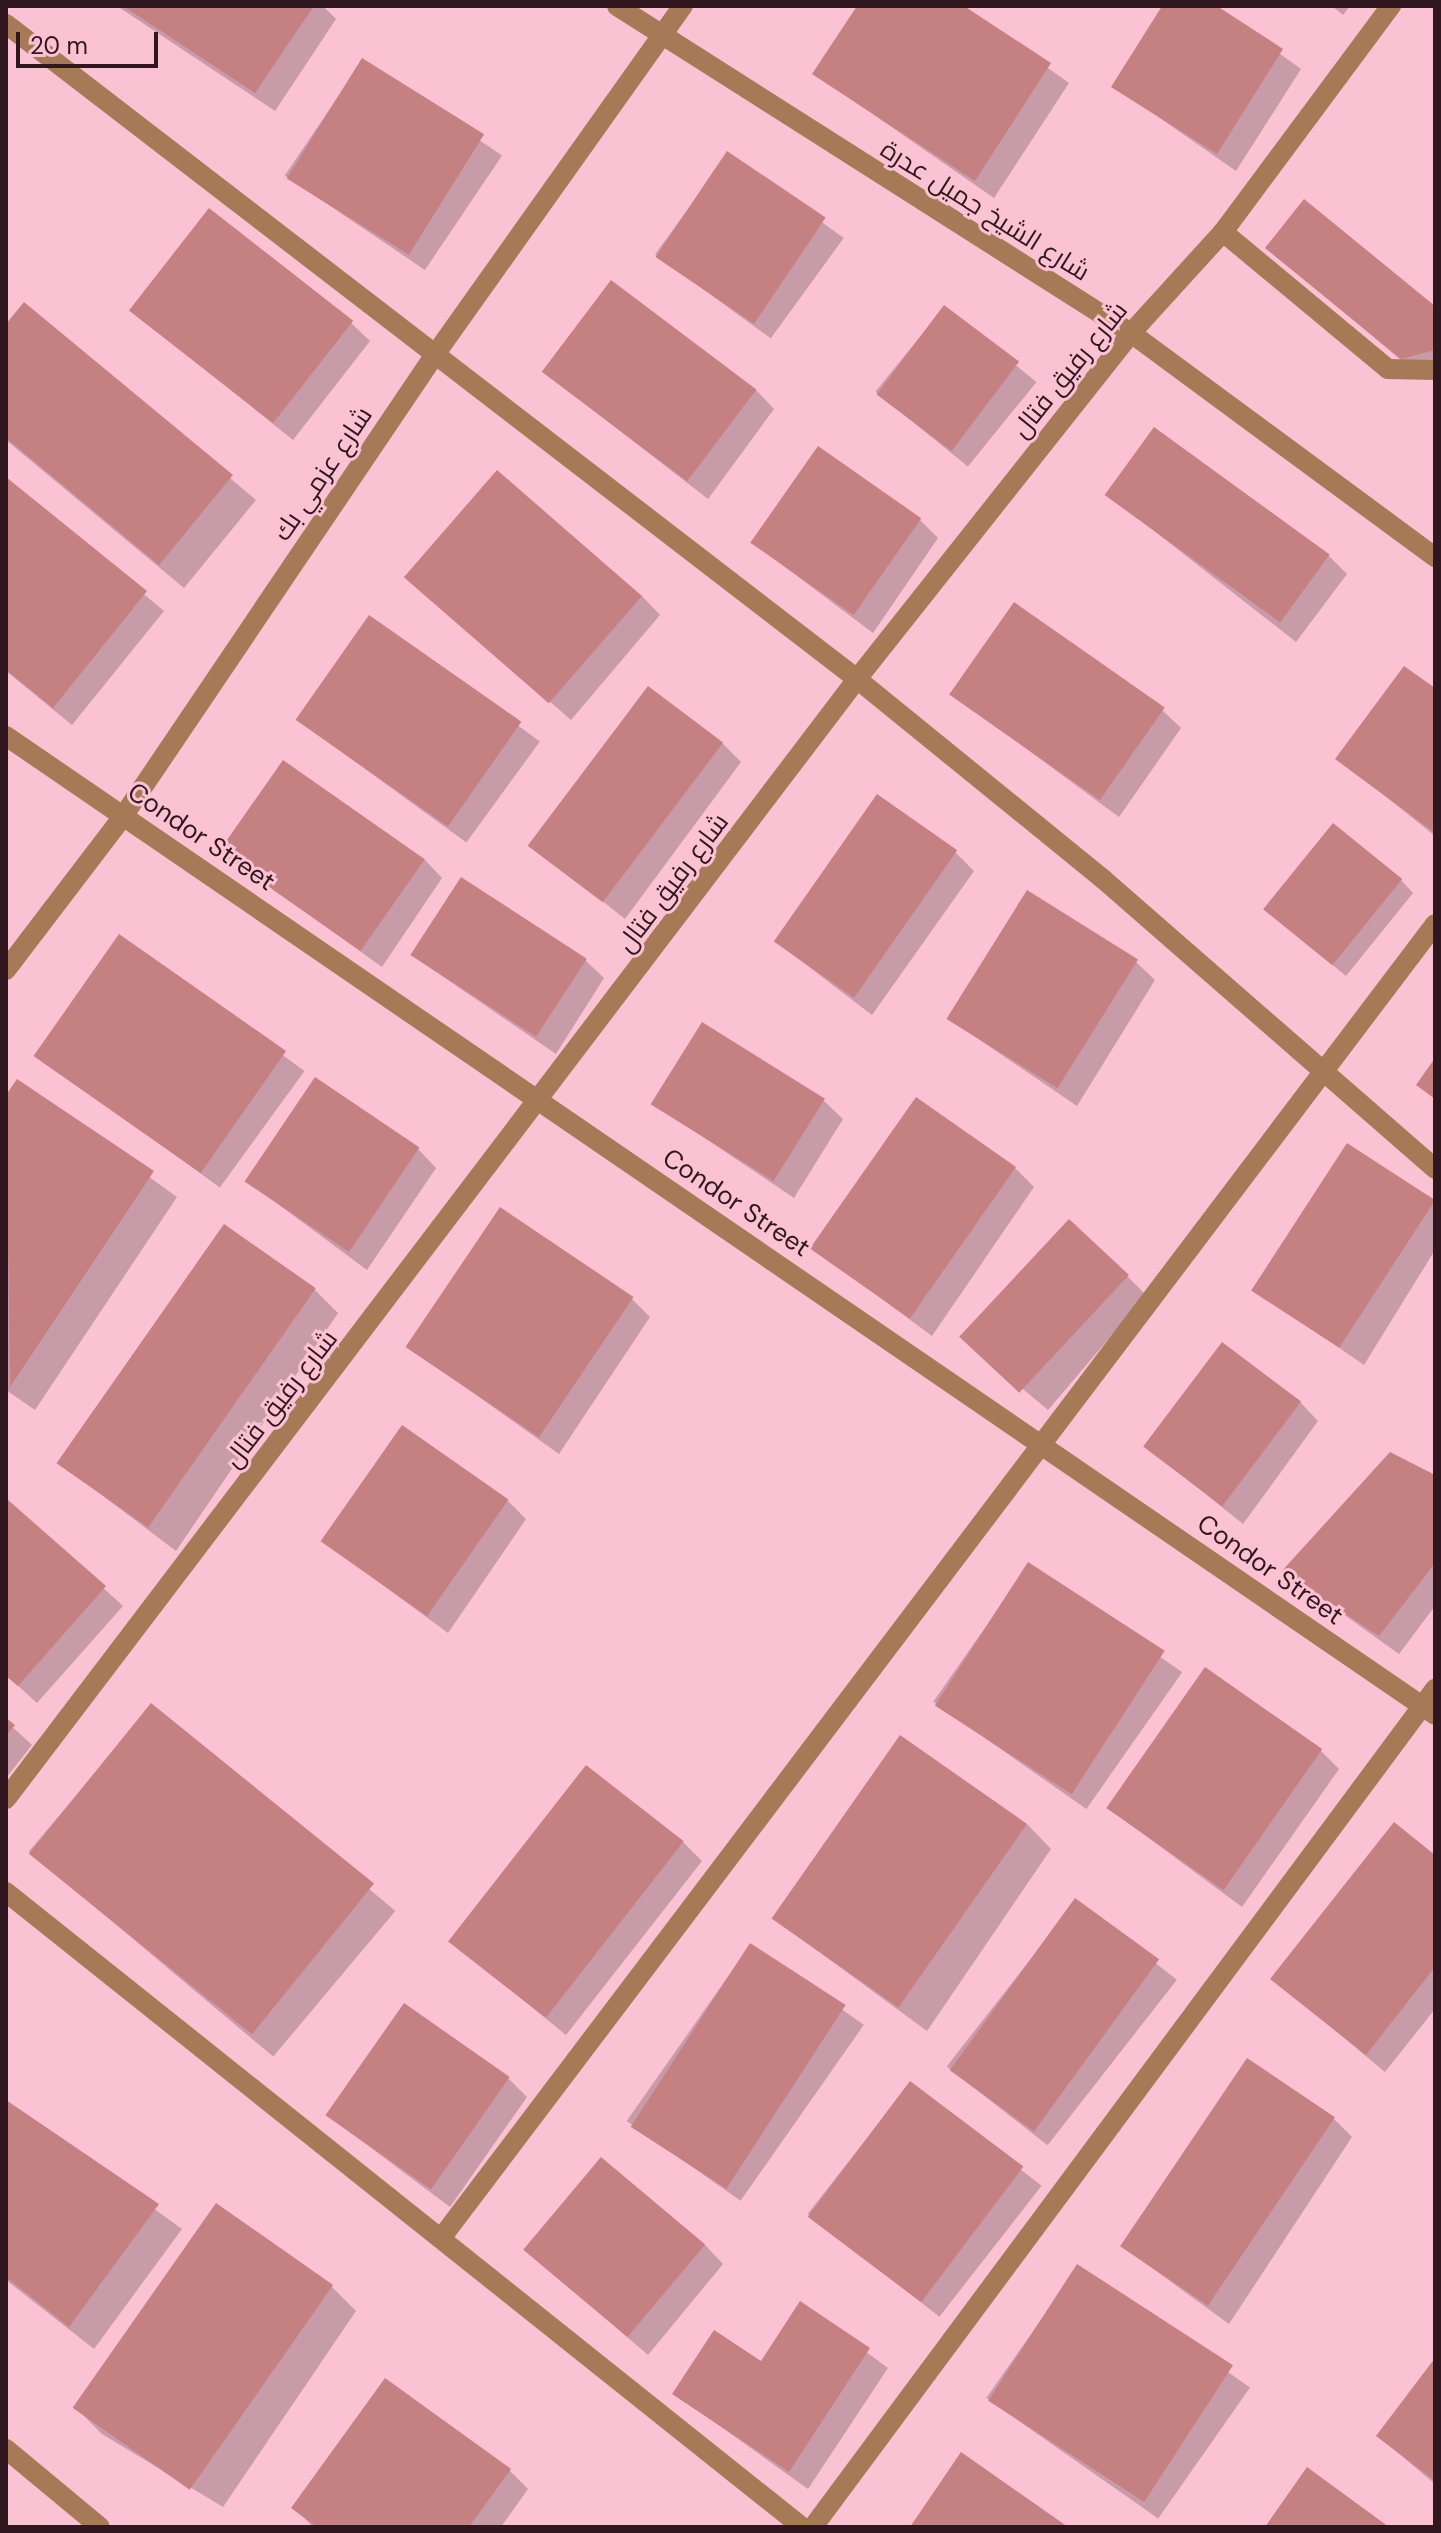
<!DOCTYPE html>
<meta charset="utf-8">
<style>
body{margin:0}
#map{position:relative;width:1441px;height:2533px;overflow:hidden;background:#fac2d2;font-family:"DM Sans",Cairo,sans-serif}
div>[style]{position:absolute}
.shadow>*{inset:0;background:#0003;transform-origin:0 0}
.building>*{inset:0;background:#c58182;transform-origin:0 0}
.lane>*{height:20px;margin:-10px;padding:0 10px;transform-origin:10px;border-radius:10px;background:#a77a57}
.street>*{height:20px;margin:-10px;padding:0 10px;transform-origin:10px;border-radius:10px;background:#a77a57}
span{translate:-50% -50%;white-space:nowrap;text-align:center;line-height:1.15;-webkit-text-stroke:6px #fac2d2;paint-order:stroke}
.street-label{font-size:26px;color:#30171f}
.frame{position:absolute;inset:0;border:8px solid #30171f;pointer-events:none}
.scale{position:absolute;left:16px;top:32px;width:142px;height:36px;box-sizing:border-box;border:4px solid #30171f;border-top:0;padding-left:10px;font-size:24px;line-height:28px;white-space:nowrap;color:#30171f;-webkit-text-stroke:6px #fac2d2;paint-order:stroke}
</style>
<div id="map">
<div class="shadow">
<i style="clip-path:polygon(117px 6px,323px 6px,336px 19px,275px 111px)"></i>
<i style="clip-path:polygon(859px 6px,961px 6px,1069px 83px,994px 198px,815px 74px)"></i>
<i style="clip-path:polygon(1165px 6px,1213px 6px,1301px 69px,1236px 171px,1114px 86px)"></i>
<i style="clip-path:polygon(1332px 6px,1350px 6px,1343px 15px)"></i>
<i style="left:362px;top:61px;width:169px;height:138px;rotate:34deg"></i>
<i style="left:728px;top:154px;width:143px;height:124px;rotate:36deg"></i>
<i style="clip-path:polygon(1268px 248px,1435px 309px,1435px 373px,1421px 377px)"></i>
<i style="clip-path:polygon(24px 304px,256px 500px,184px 588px,6px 440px,6px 327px)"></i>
<i style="left:944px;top:307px;width:119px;height:109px;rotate:39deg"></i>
<i style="clip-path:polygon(132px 311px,351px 323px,370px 341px,293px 440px)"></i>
<i style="clip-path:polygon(545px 373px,756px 390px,774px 409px,708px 499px)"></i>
<i style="clip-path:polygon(6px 479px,164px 611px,72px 725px,6px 671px)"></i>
<i style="clip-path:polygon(1111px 497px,1328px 555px,1347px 574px,1296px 642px)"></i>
<i style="clip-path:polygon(920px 520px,938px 538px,873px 633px,753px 543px)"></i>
<i style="clip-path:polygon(408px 578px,642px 596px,660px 615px,571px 720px)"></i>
<i style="left:370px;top:618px;width:210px;height:125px;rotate:36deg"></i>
<i style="clip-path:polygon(1435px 691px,1435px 836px,1338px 758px)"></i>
<i style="clip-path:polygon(952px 694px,1162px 710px,1181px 728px,1119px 817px)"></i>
<i style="clip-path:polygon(722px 743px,741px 762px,625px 919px,533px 846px)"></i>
<i style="clip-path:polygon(222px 852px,424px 859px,442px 878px,382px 967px)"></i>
<i style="clip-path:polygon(955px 852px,974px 871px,872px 1015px,775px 941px)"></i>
<i style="clip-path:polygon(1401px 880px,1413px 893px,1346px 976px,1266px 910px)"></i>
<i style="left:120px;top:937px;width:228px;height:144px;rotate:36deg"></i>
<i style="clip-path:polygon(413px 956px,585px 960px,604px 978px,556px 1054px)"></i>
<i style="clip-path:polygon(1136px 962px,1155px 980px,1077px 1106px,949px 1019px)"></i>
<i style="clip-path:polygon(17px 1082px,177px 1197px,35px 1410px,6px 1390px,6px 1099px)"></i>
<i style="clip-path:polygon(824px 1101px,843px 1119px,794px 1198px,654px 1104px)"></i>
<i style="clip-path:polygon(1348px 1146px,1435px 1200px,1435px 1250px,1364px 1365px,1258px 1292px)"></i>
<i style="clip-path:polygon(418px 1149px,436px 1168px,367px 1270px,247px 1181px)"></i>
<i style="clip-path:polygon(1015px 1168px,1034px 1187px,932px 1336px,814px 1249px)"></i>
<i style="clip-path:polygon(1127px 1276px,1146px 1295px,1048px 1410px,967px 1342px)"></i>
<i style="clip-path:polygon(314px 1289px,338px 1313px,176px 1551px,62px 1465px)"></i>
<i style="clip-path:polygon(631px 1298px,650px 1317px,559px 1454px,409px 1347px)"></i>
<i style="clip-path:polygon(1300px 1402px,1318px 1421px,1243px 1524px,1148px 1448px)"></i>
<i style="clip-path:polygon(1435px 1477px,1435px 1606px,1399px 1654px,1283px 1571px)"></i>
<i style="clip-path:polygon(508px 1501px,526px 1519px,448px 1633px,324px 1542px)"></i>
<i style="clip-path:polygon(9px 1502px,123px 1606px,37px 1703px,6px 1675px)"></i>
<i style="left:1029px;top:1565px;width:187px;height:167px;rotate:35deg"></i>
<i style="left:151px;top:1706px;width:319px;height:190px;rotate:40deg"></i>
<i style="clip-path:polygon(6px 1721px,32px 1745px,6px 1778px)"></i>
<i style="clip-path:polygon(1320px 1750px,1339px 1769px,1242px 1907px,1108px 1808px)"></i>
<i style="clip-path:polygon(1027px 1824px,1051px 1849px,927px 2031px,777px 1921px)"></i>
<i style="clip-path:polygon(683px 1842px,702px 1861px,566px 2035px,452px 1942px)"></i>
<i style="clip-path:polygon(1435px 1857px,1435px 2009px,1385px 2072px,1273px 1979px)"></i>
<i style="left:1076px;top:1901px;width:128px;height:210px;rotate:38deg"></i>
<i style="left:750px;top:1945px;width:139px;height:215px;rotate:35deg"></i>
<i style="clip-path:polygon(509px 2079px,527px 2097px,450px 2207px,327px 2115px)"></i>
<i style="left:910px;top:2083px;width:167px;height:166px;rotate:38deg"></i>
<i style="clip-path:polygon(6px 2102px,182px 2229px,94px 2349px,6px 2280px)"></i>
<i style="clip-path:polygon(1334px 2119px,1352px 2137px,1229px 2324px,1123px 2247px)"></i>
<i style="clip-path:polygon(705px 2245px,723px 2264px,648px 2355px,526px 2250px)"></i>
<i style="left:1078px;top:2267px;width:210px;height:160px;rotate:35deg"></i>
<i style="clip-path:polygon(332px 2287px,356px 2311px,223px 2507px,102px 2434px,78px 2410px)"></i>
<i style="clip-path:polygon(801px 2304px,888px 2368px,808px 2489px,675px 2394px,762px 2363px)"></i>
<i style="clip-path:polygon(1435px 2361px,1435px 2484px,1378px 2436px)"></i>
<i style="clip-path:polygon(509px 2470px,528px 2489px,501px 2527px,313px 2527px,294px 2508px)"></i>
</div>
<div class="building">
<i style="clip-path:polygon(123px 6px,314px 6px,255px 93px)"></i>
<i style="clip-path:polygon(857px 6px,964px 6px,1051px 63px,975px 181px,812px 74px)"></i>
<i style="clip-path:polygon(1162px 6px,1217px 6px,1283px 49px,1217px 154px,1111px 87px)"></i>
<i style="left:362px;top:58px;width:144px;height:142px;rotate:32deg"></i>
<i style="left:727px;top:151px;width:119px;height:128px;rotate:34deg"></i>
<i style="clip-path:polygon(1304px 199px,1435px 306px,1435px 350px,1401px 359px,1265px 248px)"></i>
<i style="left:209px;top:208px;width:183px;height:130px;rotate:38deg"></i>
<i style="left:611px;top:280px;width:182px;height:115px;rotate:37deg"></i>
<i style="clip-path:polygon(24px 302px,233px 475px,159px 565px,6px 438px,6px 324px)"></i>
<i style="left:944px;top:305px;width:94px;height:112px;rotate:37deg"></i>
<i style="left:1154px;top:427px;width:217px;height:84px;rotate:36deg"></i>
<i style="left:818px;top:446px;width:126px;height:118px;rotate:35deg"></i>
<i style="left:497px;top:470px;width:192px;height:142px;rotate:41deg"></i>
<i style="clip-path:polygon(6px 477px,147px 591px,53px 708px,6px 670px)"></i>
<i style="left:1014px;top:602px;width:184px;height:113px;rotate:35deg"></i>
<i style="left:369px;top:615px;width:186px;height:128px;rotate:35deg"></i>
<i style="clip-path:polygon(1404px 666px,1435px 688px,1435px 833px,1335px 759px)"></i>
<i style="left:648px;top:686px;width:94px;height:200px;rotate:37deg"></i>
<i style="left:283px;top:760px;width:173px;height:112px;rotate:35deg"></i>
<i style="left:877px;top:794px;width:98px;height:180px;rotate:35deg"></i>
<i style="left:1333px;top:823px;width:89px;height:111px;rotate:39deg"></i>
<i style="left:461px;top:877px;width:150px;height:93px;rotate:33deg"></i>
<i style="left:1027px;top:890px;width:131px;height:152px;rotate:32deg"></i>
<i style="left:119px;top:934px;width:204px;height:149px;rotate:35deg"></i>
<i style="left:702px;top:1022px;width:145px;height:97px;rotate:32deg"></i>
<i style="clip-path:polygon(1435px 1058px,1435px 1099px,1416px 1085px)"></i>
<i style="left:315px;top:1077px;width:126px;height:126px;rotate:34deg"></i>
<i style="clip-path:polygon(17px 1079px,154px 1171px,10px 1387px,6px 1095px)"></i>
<i style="left:916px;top:1097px;width:122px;height:185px;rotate:35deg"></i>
<i style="left:1347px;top:1143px;width:105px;height:176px;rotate:33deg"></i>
<i style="left:500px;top:1207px;width:161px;height:169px;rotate:34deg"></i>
<i style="left:1069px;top:1219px;width:82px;height:161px;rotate:43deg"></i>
<i style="left:224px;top:1224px;width:112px;height:292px;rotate:35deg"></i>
<i style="left:1222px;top:1342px;width:99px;height:131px;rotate:37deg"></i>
<i style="left:402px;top:1425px;width:130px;height:142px;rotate:35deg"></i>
<i style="clip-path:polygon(1390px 1452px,1435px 1475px,1435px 1563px,1379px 1636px,1281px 1572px)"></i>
<i style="clip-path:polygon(8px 1500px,106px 1586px,18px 1686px,6px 1676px)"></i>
<i style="left:1028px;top:1562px;width:163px;height:171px;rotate:33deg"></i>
<i style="left:1205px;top:1667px;width:143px;height:172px;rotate:35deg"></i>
<i style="left:151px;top:1703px;width:287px;height:194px;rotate:39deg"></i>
<i style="clip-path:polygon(6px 1718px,15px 1725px,6px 1736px)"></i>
<i style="left:900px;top:1735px;width:155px;height:224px;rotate:35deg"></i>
<i style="left:586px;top:1765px;width:124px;height:224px;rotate:38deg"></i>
<i style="clip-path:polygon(1394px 1822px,1435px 1855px,1435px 1967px,1366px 2055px,1270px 1979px)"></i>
<i style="left:1075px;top:1898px;width:104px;height:213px;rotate:36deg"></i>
<i style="left:750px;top:1943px;width:114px;height:219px;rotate:33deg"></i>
<i style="left:404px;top:2003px;width:129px;height:137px;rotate:35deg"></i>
<i style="left:1247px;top:2058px;width:106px;height:227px;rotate:34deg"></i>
<i style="left:910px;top:2081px;width:142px;height:170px;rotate:37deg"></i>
<i style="clip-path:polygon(6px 2100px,159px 2204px,69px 2327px,6px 2277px)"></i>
<i style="left:601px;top:2157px;width:136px;height:121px;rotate:40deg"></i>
<i style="left:216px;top:2203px;width:143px;height:250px;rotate:35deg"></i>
<i style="left:1077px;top:2264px;width:186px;height:163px;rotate:33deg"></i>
<i style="clip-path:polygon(800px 2301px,870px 2348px,789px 2472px,672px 2394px,714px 2330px,761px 2361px)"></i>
<i style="clip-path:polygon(1435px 2358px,1435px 2481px,1376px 2436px)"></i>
<i style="clip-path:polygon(385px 2378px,511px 2469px,469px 2527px,317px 2527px,291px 2508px)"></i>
<i style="clip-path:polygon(961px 2452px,1068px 2527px,910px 2527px)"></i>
<i style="clip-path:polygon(1307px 2467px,1389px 2527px,1265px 2527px)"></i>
</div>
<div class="lane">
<i style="left:1223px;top:232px;width:214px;rotate:39.7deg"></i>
<i style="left:1388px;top:369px;width:47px;rotate:1.2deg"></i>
</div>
<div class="street">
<i style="left:617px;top:6px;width:609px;rotate:32.46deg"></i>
<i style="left:1131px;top:333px;width:378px;rotate:36.4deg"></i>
<i style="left:6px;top:24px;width:1074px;rotate:37.58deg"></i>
<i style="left:857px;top:679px;width:317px;rotate:39.1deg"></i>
<i style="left:1103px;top:879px;width:441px;rotate:41.1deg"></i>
<i style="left:6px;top:736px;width:1732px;rotate:34.41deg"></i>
<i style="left:6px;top:970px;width:195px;rotate:-52.7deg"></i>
<i style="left:124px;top:815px;width:554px;rotate:-55.97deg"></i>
<i style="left:434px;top:356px;width:430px;rotate:-54.6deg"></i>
<i style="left:6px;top:1799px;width:1407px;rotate:-52.77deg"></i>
<i style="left:857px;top:679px;width:441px;rotate:-51.6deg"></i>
<i style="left:1131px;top:333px;width:137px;rotate:-47.7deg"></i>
<i style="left:1223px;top:232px;width:282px;rotate:-53.4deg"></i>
<i style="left:6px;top:1892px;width:1018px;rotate:38.58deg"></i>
<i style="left:442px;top:2237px;width:1646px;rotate:-52.9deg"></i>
<i style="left:6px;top:2449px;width:122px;rotate:39.7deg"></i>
<i style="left:813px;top:2527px;width:1044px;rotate:-53.42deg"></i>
</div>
<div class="street-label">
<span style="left:985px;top:211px;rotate:32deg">شارع الشيخ جميل عدرة</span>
<span style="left:1070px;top:370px;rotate:-51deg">شارع رفيق فتال</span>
<span style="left:323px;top:474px;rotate:-56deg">شارع عزمي بك</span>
<span style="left:201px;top:837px;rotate:34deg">Condor Street</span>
<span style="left:673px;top:883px;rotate:-53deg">شارع رفيق فتال</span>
<span style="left:736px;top:1203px;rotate:34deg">Condor Street</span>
<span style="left:281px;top:1399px;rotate:-52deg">شارع رفيق فتال</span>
<span style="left:1270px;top:1570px;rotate:35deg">Condor Street</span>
</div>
<div class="frame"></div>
<div class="scale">20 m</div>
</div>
